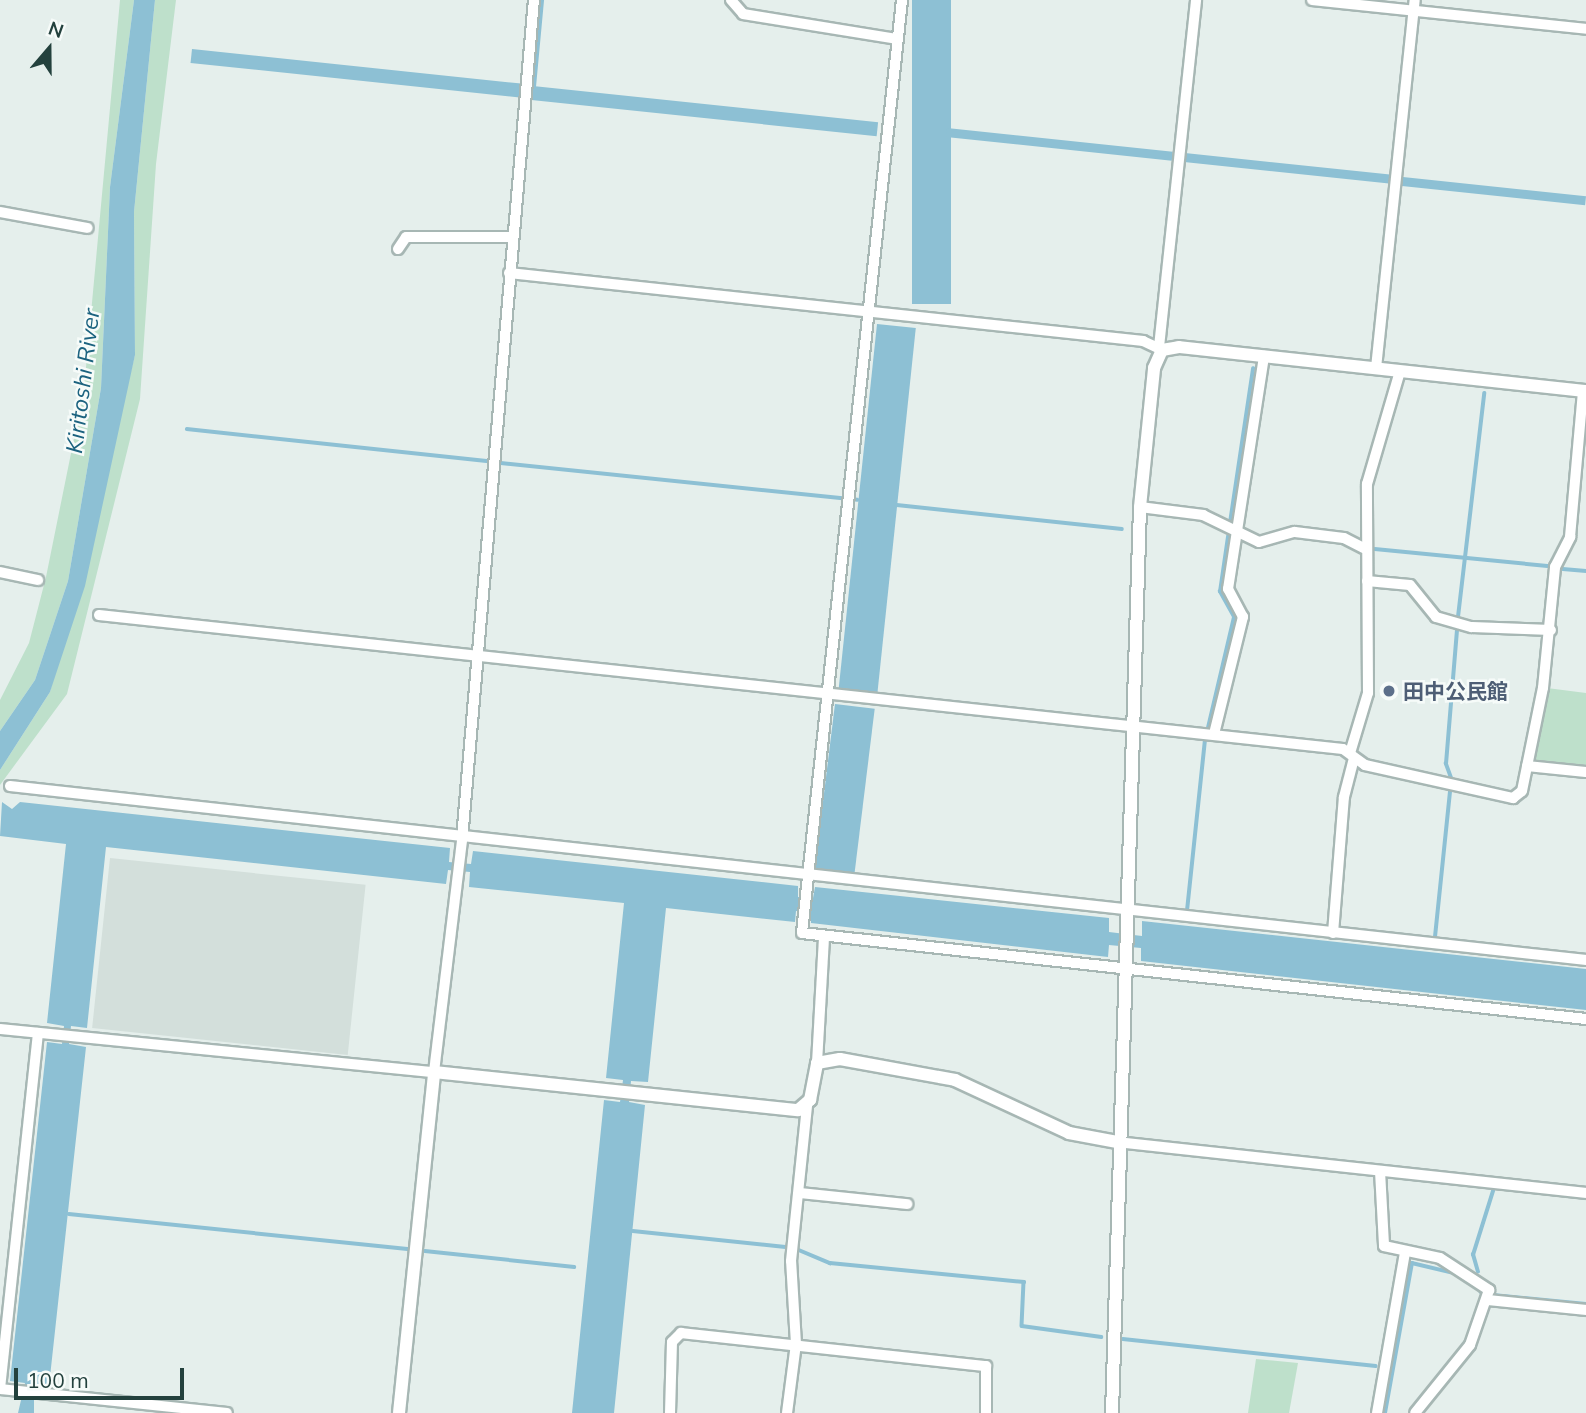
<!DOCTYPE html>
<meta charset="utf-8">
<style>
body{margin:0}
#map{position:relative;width:1586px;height:1413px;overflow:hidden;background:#e5efec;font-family:Mulish,"Noto Sans JP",sans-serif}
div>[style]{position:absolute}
.built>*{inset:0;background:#d3dfdb;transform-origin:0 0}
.green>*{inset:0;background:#bee0cb}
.water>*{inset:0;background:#8dc0d4;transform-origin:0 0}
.stream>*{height:3.5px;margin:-1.75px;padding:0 1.75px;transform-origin:1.75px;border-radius:1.75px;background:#8dc0d4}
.roads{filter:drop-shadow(2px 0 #a7b7b4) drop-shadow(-2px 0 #a7b7b4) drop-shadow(0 2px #a7b7b4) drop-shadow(0 -2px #a7b7b4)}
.minor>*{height:10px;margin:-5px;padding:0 5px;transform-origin:5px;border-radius:5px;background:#fff}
.tertiary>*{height:12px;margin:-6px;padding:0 6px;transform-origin:6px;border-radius:6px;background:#fff}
.dots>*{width:19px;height:19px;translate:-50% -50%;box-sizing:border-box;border:4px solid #f6fbf9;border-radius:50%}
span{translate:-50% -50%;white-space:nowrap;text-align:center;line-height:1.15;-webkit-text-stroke:5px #f6fbf9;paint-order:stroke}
.service-label{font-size:21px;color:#4e5e75;font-weight:700}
.left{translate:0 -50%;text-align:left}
.water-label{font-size:23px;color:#1b627f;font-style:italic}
.north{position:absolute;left:14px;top:14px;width:70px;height:70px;-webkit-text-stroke:5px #f6fbf9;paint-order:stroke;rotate:20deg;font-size:19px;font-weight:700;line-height:28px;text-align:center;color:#23413d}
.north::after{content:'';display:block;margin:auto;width:24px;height:32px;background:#23413d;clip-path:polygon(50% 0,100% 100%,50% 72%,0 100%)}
.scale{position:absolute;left:14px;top:1368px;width:170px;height:32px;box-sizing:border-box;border:4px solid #23413d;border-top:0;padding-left:9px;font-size:21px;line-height:24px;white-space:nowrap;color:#23413d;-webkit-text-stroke:5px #f6fbf9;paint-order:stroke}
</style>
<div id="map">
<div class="built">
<i style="left:110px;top:858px;width:257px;height:171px;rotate:6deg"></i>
</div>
<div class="green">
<i style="clip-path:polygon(120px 0,134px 0,110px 187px,101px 388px,68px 581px,35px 680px,0 731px,0 700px,29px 643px,46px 577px,84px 389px)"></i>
<i style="clip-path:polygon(155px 0,176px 0,156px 164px,140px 399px,67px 694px,0 785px,0 770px,50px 692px,135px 355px,134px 212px)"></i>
<i style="clip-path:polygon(1547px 688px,1586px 693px,1586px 765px,1533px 760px)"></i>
<i style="clip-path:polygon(1256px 1359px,1298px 1363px,1289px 1413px,1248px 1413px)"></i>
</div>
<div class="water">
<i style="clip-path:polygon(134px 0,155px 0,134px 212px,135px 355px,85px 586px,50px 692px,0 770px,0 731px,35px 680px,68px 581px,101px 388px,110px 187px)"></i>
<i style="left:912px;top:0;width:39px;height:304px"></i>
<i style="left:192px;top:49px;width:331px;height:14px;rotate:6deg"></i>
<i style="left:533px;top:86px;width:347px;height:14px;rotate:6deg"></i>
<i style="left:947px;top:128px;width:227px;height:9px;rotate:6deg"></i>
<i style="left:1185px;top:153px;width:206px;height:9px;rotate:6deg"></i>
<i style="left:1403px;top:177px;width:184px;height:9px;rotate:6deg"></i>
<i style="left:877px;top:324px;width:39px;height:366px;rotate:6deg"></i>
<i style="left:835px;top:704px;width:40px;height:167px;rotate:7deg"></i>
<i style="clip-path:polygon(2px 802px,12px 809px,20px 802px,450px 848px,449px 862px,471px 864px,473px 851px,798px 886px,798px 897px,813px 898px,815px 887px,1109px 918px,1109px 932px,1142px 936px,1142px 921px,1586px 969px,1586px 1010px,1141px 961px,1141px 948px,1109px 945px,1108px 957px,811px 923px,811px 912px,796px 911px,795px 922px,666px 908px,648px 1082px,631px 1081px,629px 1102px,645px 1105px,614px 1413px,572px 1413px,604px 1100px,620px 1102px,623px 1080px,606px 1078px,624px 903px,469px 887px,470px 872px,448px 870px,446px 884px,106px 847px,87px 1028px,71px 1026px,69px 1044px,86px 1047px,49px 1386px,34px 1384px,34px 1413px,18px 1413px,25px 1383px,10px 1381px,47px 1042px,62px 1044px,64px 1026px,47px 1023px,66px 844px,0 836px)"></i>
</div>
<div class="stream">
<i style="left:534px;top:87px;width:87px;rotate:-84.7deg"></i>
<i style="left:187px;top:429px;width:301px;rotate:6.1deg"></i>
<i style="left:501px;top:463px;width:358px;rotate:5.9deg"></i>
<i style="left:897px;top:505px;width:226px;rotate:6.1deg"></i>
<i style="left:1230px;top:523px;width:156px;rotate:-81.5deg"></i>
<i style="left:1375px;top:549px;width:173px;rotate:5.6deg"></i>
<i style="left:1563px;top:569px;width:23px;rotate:5deg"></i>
<i style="left:1458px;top:617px;width:225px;rotate:-83.3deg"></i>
<i style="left:1208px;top:728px;width:114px;rotate:-76.8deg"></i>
<i style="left:1234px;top:617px;width:29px;rotate:-119deg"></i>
<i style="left:1220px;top:592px;width:56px;rotate:-81.7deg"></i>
<i style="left:1451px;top:778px;width:15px;rotate:-110deg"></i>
<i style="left:1446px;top:764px;width:134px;rotate:-85.3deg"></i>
<i style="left:1187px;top:911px;width:171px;rotate:-84deg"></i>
<i style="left:1435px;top:937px;width:147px;rotate:-84.1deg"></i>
<i style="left:69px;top:1214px;width:340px;rotate:5.9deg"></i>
<i style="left:633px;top:1231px;width:153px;rotate:6deg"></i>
<i style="left:799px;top:1250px;width:34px;rotate:23deg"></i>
<i style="left:830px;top:1263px;width:195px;rotate:5.6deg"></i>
<i style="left:1024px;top:1282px;width:44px;rotate:92.6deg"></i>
<i style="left:1022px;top:1326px;width:80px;rotate:7.9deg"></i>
<i style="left:425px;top:1251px;width:150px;rotate:6.1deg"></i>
<i style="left:1478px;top:1272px;width:18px;rotate:-106deg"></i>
<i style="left:1473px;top:1255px;width:67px;rotate:-72.6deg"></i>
<i style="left:1475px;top:1284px;width:11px;rotate:52deg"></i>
<i style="left:1493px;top:1295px;width:93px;rotate:5.5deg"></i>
<i style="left:1123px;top:1339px;width:254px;rotate:6.1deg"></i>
<i style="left:1385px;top:1413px;width:152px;rotate:-79.8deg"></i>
<i style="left:1412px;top:1263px;width:43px;rotate:13.4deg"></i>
</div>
<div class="roads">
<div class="minor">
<i style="left:731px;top:0;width:18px;rotate:49deg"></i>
<i style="left:743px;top:14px;width:157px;rotate:9.2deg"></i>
<i style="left:902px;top:0;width:938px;rotate:96.12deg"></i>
<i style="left:802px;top:933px;width:789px;rotate:6.26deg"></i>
<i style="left:1312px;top:0;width:276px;rotate:6deg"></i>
<i style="left:0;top:212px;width:89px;rotate:10.3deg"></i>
<i style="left:398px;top:249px;width:14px;rotate:-56deg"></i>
<i style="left:406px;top:237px;width:107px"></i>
<i style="left:509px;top:273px;width:638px;rotate:6.12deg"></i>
<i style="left:1143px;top:341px;width:21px;rotate:25deg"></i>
<i style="left:1159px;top:347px;width:349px;rotate:-83.9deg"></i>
<i style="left:1376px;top:368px;width:370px;rotate:-84deg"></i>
<i style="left:1140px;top:507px;width:64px;rotate:7.2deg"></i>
<i style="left:1203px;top:515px;width:62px;rotate:25.7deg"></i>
<i style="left:1259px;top:542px;width:37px;rotate:-16deg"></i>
<i style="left:1295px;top:532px;width:49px;rotate:7deg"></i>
<i style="left:1344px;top:538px;width:22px;rotate:27deg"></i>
<i style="left:0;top:572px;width:39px;rotate:12deg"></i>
<i style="left:1367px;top:581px;width:43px;rotate:5.3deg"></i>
<i style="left:1410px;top:585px;width:41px;rotate:50.9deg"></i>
<i style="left:1436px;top:617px;width:37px;rotate:16deg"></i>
<i style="left:1472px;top:627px;width:79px;rotate:2.2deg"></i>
<i style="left:99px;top:615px;width:1251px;rotate:6.15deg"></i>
<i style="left:1343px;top:749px;width:27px;rotate:36deg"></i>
<i style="left:1365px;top:765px;width:152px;rotate:12.6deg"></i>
<i style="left:1513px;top:798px;width:11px;rotate:-38deg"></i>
<i style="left:1522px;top:791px;width:105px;rotate:-78.5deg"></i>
<i style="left:1543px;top:688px;width:122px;rotate:-84.3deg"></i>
<i style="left:1555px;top:567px;width:34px;rotate:-63deg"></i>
<i style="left:1570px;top:537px;width:147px;rotate:-84.9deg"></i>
<i style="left:1214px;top:734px;width:121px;rotate:-76.1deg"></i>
<i style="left:1243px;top:617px;width:32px;rotate:-118deg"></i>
<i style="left:1228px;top:589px;width:236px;rotate:-81.2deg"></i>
<i style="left:1350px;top:753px;width:63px;rotate:-73.3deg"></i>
<i style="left:1368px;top:693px;width:209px;rotate:-90.3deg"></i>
<i style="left:1367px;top:484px;width:118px;rotate:-73.7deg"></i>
<i style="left:1527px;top:766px;width:59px;rotate:5.8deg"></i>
<i style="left:10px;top:786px;width:1586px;rotate:6.3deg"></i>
<i style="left:1333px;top:933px;width:136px;rotate:-85.4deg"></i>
<i style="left:1344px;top:797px;width:40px;rotate:-75.6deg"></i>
<i style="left:0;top:1029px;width:436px;rotate:5.7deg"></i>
<i style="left:434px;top:1072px;width:235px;rotate:-83.1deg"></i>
<i style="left:462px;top:839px;width:842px;rotate:-85.1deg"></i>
<i style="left:38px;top:1033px;width:358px;rotate:96.1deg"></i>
<i style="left:0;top:1389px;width:228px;rotate:6deg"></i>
<i style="left:817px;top:1063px;width:126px;rotate:-86.8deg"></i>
<i style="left:1117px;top:1142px;width:472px;rotate:6.2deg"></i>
<i style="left:1380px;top:1171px;width:75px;rotate:86.9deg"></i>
<i style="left:1384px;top:1246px;width:57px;rotate:12.1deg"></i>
<i style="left:1440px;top:1258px;width:59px;rotate:33.1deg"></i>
<i style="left:1489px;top:1290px;width:58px;rotate:109.1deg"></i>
<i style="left:1470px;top:1345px;width:87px;rotate:129deg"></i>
<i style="left:800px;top:1193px;width:108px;rotate:5.9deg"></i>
<i style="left:1488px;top:1300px;width:99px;rotate:5.8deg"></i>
<i style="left:670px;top:1413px;width:71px;rotate:-88.4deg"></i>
<i style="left:672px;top:1342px;width:13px;rotate:-45deg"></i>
<i style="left:681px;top:1333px;width:307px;rotate:6.2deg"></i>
<i style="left:986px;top:1366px;width:47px;rotate:90deg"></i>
<i style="left:787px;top:1413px;width:70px;rotate:-82.6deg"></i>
<i style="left:796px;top:1344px;width:83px;rotate:-93.4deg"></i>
<i style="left:791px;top:1261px;width:156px;rotate:-84.1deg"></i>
<i style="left:1377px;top:1413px;width:162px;rotate:-80.1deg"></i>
</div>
<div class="tertiary">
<i style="left:399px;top:1413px;width:343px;rotate:-84.1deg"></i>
<i style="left:434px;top:1072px;width:366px;rotate:6deg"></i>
<i style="left:798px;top:1110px;width:16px;rotate:-40deg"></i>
<i style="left:810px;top:1100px;width:38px;rotate:-79deg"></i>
<i style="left:817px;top:1063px;width:23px;rotate:-10deg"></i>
<i style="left:840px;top:1059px;width:117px;rotate:10.3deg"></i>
<i style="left:955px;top:1080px;width:126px;rotate:24.9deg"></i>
<i style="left:1069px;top:1133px;width:49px;rotate:10.6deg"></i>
<i style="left:1112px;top:1413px;width:906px;rotate:-88.23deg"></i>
<i style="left:1140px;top:507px;width:140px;rotate:-84.2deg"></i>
<i style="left:1154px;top:368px;width:20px;rotate:-66deg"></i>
<i style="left:1162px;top:350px;width:17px;rotate:-10deg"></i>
<i style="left:1179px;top:347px;width:409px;rotate:6.2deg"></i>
</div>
</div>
<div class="dots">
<i style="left:1389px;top:691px;background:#5c6f8a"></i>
</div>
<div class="service-label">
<span class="left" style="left:1403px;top:691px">田中公民館</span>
</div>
<div class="water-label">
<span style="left:83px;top:381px;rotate:-83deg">Kiritoshi River</span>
</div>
<div class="north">N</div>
<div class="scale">100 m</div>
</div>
